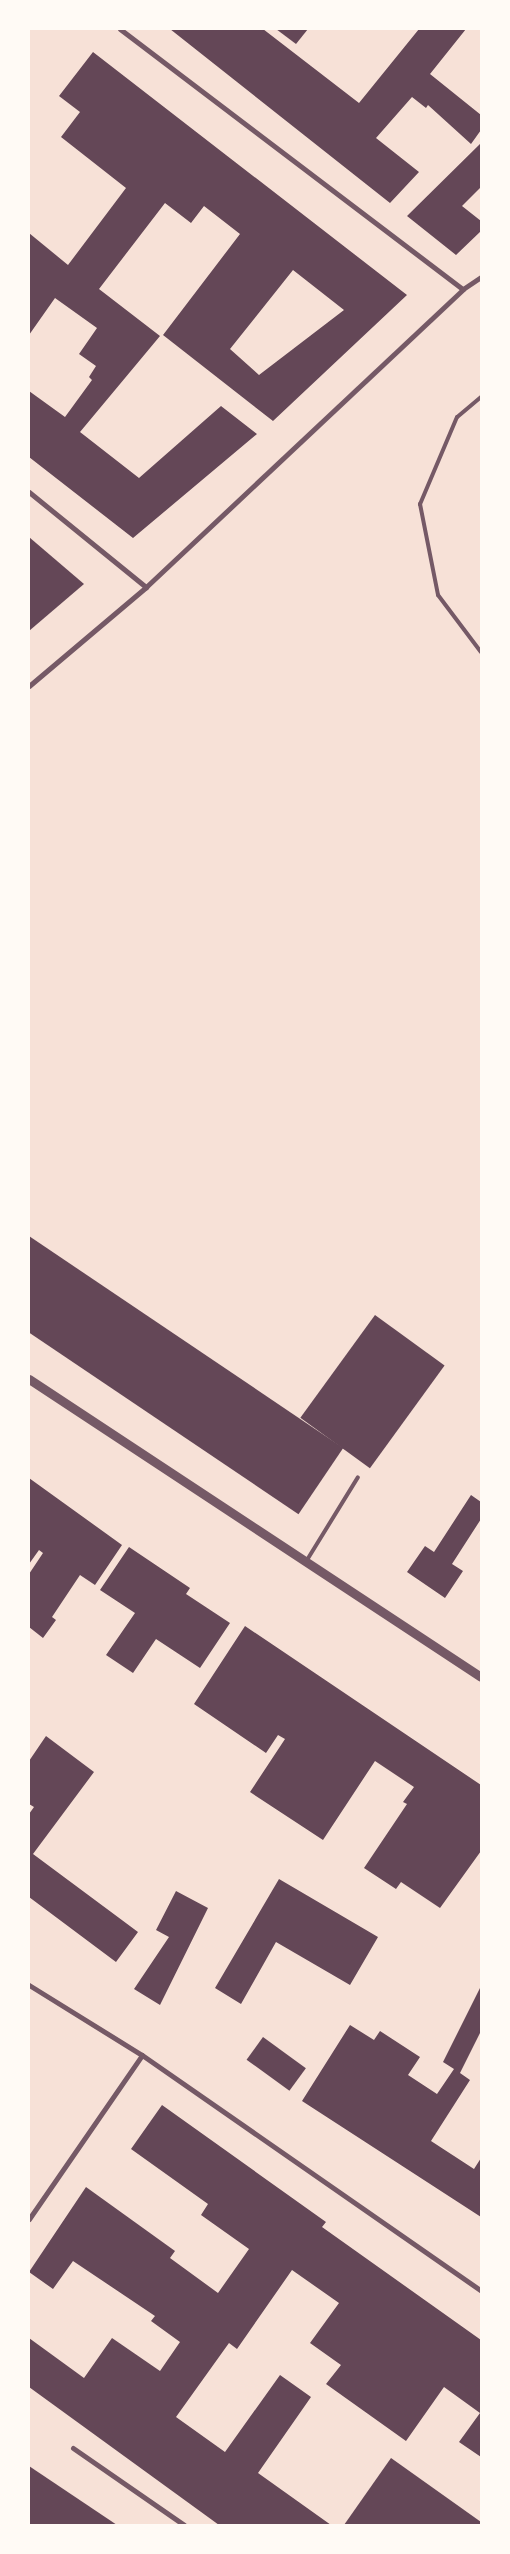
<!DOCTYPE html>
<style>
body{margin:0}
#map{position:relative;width:510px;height:2554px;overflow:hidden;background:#f7e1d7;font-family:Manrope,sans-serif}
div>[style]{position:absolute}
.building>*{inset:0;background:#644757;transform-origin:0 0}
.service>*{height:4px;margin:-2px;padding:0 2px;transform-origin:2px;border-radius:2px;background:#755966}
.minor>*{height:5px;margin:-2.5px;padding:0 2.5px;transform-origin:2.5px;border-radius:2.5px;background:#755966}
.tertiary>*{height:9px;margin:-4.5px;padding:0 4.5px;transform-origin:4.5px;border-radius:4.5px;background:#755966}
span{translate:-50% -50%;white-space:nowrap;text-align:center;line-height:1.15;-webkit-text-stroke:5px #fffaf5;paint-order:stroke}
.frame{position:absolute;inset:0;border:30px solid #fffaf5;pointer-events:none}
</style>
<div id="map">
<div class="building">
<i style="clip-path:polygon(170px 29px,263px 29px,359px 103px,419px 29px,466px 29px,430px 74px,481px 115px,481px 130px,471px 144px,428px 105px,426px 108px,412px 97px,376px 138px,419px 172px,390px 203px)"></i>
<i style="clip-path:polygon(276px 29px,308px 29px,296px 44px)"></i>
<i style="clip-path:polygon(evenodd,93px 52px,407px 295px,273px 421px,163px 335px,240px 234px,204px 206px,191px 223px,165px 203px,99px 289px,160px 336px,80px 432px,139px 478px,221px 406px,257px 434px,133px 538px,29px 457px,29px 391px,65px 417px,92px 380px,89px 377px,96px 366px,79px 354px,97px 328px,55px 298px,29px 335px,29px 233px,68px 265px,126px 188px,61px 137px,80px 112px,59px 96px,93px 52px,293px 270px,344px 310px,259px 375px,230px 349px,293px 270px)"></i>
<i style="clip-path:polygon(481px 143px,481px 187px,462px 206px,481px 221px,481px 231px,456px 255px,407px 216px)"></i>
<i style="clip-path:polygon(29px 537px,84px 584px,29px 631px)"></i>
<i style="left:29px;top:1236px;width:379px;height:80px;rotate:34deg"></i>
<i style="left:375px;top:1315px;width:86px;height:127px;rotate:36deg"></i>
<i style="clip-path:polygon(29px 1478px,122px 1545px,95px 1585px,80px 1575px,52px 1617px,56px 1620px,43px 1638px,29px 1627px,29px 1574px,43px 1553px,39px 1550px,29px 1564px)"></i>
<i style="clip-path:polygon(471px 1495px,481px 1502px,481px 1519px,452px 1564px,463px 1571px,445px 1598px,407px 1572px,425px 1546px,434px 1552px)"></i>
<i style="clip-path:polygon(129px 1547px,190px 1588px,186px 1594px,230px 1623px,200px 1668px,156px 1639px,133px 1673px,106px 1655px,135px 1613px,100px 1590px)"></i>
<i style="clip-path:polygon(245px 1626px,481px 1785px,481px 1851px,440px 1908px,401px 1882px,396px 1889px,364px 1868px,407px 1804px,403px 1802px,414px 1787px,375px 1761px,323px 1840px,250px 1792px,285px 1739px,278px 1735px,266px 1753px,194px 1704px)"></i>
<i style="clip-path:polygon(46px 1736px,94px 1772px,33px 1854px,138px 1932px,116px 1962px,29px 1897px,29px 1814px,34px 1807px,29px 1804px,29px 1761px)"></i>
<i style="clip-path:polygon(279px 1879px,378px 1937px,350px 1985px,276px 1942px,241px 2004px,215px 1988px)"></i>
<i style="clip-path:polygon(176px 1891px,208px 1908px,160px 2005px,134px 1989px,169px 1937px,156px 1930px)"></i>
<i style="clip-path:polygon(481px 1986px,481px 2031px,460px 2073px,470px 2080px,431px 2141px,474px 2169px,481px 2158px,481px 2217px,302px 2101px,350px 2025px,374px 2040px,380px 2031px,420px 2057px,408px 2075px,437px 2094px,454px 2069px,443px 2062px)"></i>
<i style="left:263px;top:2037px;width:53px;height:28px;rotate:36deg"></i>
<i style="clip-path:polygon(162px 2105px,326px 2222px,322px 2227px,481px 2340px,481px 2457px,459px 2442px,480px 2413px,444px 2387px,406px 2441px,326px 2384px,341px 2365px,310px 2343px,339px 2303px,292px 2270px,237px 2349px,229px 2343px,176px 2417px,225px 2452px,280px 2375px,311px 2397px,258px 2473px,331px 2525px,219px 2525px,29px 2387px,29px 2338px,84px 2378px,112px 2338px,160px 2371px,180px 2342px,151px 2321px,155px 2316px,73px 2261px,53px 2289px,29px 2272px,86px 2187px,175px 2251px,170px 2258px,218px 2293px,249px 2249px,201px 2215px,208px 2204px,131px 2149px)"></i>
<i style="clip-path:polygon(391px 2458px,481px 2522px,481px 2525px,344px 2525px)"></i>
<i style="clip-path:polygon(29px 2466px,117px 2525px,29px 2525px)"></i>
</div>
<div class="service">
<i style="left:481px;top:397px;width:31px;rotate:140deg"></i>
<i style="left:457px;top:417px;width:95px;rotate:113deg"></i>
<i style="left:420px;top:504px;width:93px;rotate:78.8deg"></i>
<i style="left:438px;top:595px;width:71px;rotate:53deg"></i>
<i style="left:307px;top:1560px;width:97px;rotate:-58.4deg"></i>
</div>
<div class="minor">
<i style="left:120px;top:29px;width:430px;rotate:37.2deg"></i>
<i style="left:29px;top:492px;width:151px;rotate:39.1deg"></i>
<i style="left:29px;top:686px;width:153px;rotate:-40.2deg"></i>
<i style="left:146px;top:587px;width:435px;rotate:-43.2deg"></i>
<i style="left:463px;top:289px;width:22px;rotate:-34deg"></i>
<i style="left:29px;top:1985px;width:133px;rotate:31.8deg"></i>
<i style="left:142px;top:2055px;width:413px;rotate:34.8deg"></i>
<i style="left:29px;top:2219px;width:199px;rotate:-55.4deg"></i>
<i style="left:73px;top:2448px;width:135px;rotate:34.7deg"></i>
</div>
<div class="tertiary">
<i style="left:29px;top:1379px;width:541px;rotate:33.4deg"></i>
</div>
<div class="frame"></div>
</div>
